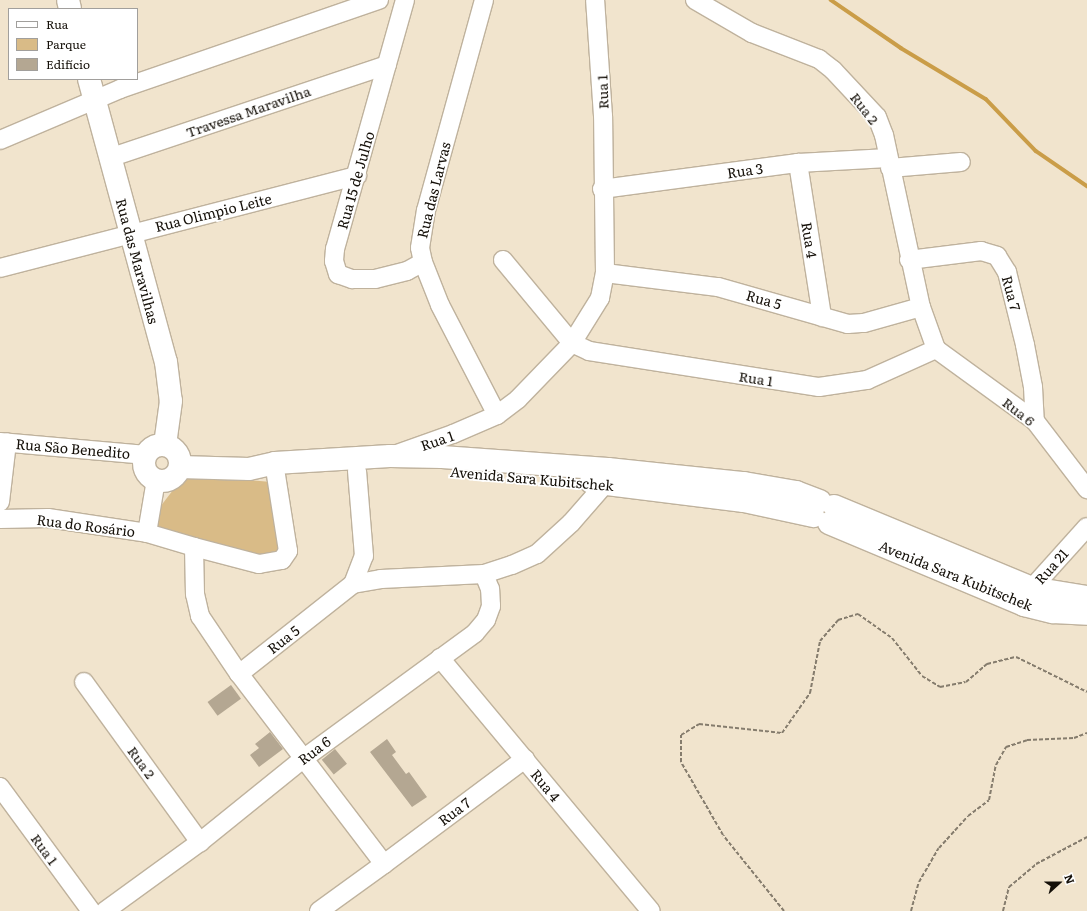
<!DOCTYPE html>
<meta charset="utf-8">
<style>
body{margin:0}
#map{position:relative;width:1087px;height:911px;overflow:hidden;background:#f1e4cd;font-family:Literata,serif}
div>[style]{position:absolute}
.green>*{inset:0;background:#d9bb87}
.stream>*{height:3.5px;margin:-1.75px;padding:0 1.75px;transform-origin:1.75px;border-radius:1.75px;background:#ca9d48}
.building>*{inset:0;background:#b4a792;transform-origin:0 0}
.path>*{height:2px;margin-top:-1px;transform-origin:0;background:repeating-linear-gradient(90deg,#857c6d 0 4px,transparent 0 6px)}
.roads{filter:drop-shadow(1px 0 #bfb29d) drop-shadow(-1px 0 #bfb29d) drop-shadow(0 1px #bfb29d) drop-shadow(0 -1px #bfb29d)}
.minor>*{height:18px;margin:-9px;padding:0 9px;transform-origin:9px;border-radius:9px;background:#fff}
.major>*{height:22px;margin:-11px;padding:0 11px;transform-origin:11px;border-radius:11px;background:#fff}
.major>.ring{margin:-11px;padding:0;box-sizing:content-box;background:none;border:22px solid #fff;border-radius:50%}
span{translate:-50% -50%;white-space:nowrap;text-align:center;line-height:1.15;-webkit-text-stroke:3.5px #fff;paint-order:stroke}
.street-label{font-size:14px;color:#140f08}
.legend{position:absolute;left:8px;top:8px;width:130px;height:72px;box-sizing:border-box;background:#fff;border:1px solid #a19f9c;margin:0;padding:5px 7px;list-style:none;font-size:12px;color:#140f08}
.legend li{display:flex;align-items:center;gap:8px;height:20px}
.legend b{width:20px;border:1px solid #a19f9c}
.north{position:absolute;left:1039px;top:863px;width:40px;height:40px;-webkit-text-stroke:3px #fff;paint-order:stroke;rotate:69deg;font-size:11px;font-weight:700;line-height:16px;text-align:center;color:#140f08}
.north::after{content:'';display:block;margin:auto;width:14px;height:18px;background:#140f08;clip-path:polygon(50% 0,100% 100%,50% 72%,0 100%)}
</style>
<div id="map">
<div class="green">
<i style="clip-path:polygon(202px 476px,271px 482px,283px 551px,264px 560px,156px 532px,160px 507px,180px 481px)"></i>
</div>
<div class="stream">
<i style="left:831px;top:0;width:85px;rotate:34.4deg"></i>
<i style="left:901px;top:48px;width:99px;rotate:31deg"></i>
<i style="left:986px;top:99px;width:72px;rotate:46.1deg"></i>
<i style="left:1036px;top:151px;width:62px;rotate:34.5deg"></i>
</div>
<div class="building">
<i style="left:231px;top:685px;width:17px;height:29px;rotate:54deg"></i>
<i style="clip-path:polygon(270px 732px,283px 749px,259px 767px,250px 755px,259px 748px,255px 744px)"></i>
<i style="clip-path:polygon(387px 739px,396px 752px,392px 755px,406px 774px,409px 772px,427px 797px,412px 807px,370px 752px)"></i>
<i style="left:335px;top:749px;width:19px;height:17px;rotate:51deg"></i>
</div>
<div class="path">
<i style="left:784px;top:911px;width:97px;rotate:-128.8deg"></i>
<i style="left:723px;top:835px;width:84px;rotate:-119.9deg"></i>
<i style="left:681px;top:762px;width:27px;rotate:-90deg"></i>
<i style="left:681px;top:735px;width:21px;rotate:-31deg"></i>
<i style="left:699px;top:724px;width:83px;rotate:6.2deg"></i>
<i style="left:782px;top:733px;width:49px;rotate:-55deg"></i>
<i style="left:810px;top:693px;width:53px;rotate:-79.1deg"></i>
<i style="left:820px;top:641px;width:28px;rotate:-49deg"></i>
<i style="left:838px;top:620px;width:21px;rotate:-17deg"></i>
<i style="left:858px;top:614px;width:42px;rotate:35.2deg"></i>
<i style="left:892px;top:638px;width:48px;rotate:51.7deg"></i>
<i style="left:922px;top:676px;width:21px;rotate:31deg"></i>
<i style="left:940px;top:687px;width:26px;rotate:-11deg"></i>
<i style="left:966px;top:682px;width:28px;rotate:-41deg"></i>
<i style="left:987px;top:664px;width:30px;rotate:-14deg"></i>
<i style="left:1016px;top:657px;width:79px;rotate:26.2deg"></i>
<i style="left:911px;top:911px;width:30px;rotate:-75deg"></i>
<i style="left:919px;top:882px;width:39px;rotate:-60deg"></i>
<i style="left:939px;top:848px;width:43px;rotate:-47.8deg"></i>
<i style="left:968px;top:816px;width:26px;rotate:-37deg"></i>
<i style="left:989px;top:800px;width:36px;rotate:-79deg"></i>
<i style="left:996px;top:765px;width:21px;rotate:-61deg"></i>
<i style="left:1006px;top:747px;width:22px;rotate:-18deg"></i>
<i style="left:1027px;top:740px;width:47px;rotate:-2.4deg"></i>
<i style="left:1074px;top:738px;width:14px;rotate:-21deg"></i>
<i style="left:1003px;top:911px;width:25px;rotate:-76deg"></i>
<i style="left:1009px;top:887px;width:35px;rotate:-40deg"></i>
<i style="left:1036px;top:864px;width:58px;rotate:-27.9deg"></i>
</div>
<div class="roads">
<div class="minor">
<i style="left:405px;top:0;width:259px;rotate:105.7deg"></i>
<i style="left:335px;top:249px;width:12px;rotate:95deg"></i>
<i style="left:334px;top:261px;width:14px;rotate:73deg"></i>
<i style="left:338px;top:274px;width:15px;rotate:20deg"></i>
<i style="left:352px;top:279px;width:23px"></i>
<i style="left:375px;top:279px;width:33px;rotate:-14deg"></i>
<i style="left:407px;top:271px;width:18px;rotate:-29deg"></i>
<i style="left:484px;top:0;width:218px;rotate:105.4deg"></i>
<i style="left:426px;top:210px;width:38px;rotate:99deg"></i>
<i style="left:420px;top:248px;width:14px;rotate:78deg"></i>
<i style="left:423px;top:262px;width:46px;rotate:68.4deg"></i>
<i style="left:440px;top:305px;width:124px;rotate:62.6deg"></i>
<i style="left:695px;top:0;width:66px;rotate:30.1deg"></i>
<i style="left:752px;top:33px;width:72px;rotate:21.2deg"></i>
<i style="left:819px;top:59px;width:18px;rotate:38deg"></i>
<i style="left:833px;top:70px;width:64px;rotate:46.9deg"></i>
<i style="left:877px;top:117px;width:19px;rotate:69deg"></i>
<i style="left:884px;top:135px;width:176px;rotate:77.9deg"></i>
<i style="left:921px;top:307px;width:45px;rotate:70.3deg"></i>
<i style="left:0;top:140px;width:130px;rotate:-23deg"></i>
<i style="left:120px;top:89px;width:274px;rotate:-19deg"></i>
<i style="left:109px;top:158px;width:293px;rotate:-18.5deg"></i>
<i style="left:798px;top:163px;width:156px;rotate:81.1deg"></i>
<i style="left:890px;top:168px;width:71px;rotate:-4.8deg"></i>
<i style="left:602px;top:189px;width:198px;rotate:-7.6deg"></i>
<i style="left:798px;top:163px;width:90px;rotate:-3.2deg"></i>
<i style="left:503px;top:260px;width:108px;rotate:50.3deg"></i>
<i style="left:572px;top:343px;width:19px;rotate:25deg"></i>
<i style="left:589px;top:351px;width:233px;rotate:8.9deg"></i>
<i style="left:819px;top:387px;width:49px;rotate:-8.3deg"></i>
<i style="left:867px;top:380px;width:76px;rotate:-24.2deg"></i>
<i style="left:909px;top:260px;width:73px;rotate:-7.1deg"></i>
<i style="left:981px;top:251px;width:17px;rotate:17deg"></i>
<i style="left:997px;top:256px;width:19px;rotate:58deg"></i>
<i style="left:1007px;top:272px;width:75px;rotate:76.1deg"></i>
<i style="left:1025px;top:345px;width:43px;rotate:79.2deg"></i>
<i style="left:1033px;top:387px;width:34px;rotate:87deg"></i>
<i style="left:0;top:268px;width:369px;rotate:-14.5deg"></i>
<i style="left:605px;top:273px;width:114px;rotate:7.1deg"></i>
<i style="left:718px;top:287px;width:135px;rotate:15.9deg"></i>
<i style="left:848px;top:324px;width:16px;rotate:-4deg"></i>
<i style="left:864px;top:323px;width:59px;rotate:-15.7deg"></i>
<i style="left:936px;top:349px;width:122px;rotate:36deg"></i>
<i style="left:1035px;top:421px;width:86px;rotate:52.6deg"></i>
<i style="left:0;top:442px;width:147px;rotate:5.1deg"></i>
<i style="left:397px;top:454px;width:59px;rotate:-19.7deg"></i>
<i style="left:453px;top:434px;width:48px;rotate:-23.4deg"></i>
<i style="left:497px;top:415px;width:26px;rotate:-37deg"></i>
<i style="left:518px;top:399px;width:78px;rotate:-46deg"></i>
<i style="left:572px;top:343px;width:53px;rotate:-58.1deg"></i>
<i style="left:600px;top:298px;width:25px;rotate:-79deg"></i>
<i style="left:605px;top:273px;width:157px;rotate:-90.7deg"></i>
<i style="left:603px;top:116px;width:116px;rotate:-93.9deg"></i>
<i style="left:0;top:502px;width:60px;rotate:-83.3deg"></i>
<i style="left:0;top:519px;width:48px;rotate:-1.2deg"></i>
<i style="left:48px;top:518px;width:100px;rotate:8.6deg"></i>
<i style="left:147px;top:533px;width:49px;rotate:16.6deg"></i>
<i style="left:194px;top:547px;width:47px;rotate:88.8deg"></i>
<i style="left:195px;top:594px;width:23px;rotate:77deg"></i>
<i style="left:200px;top:616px;width:70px;rotate:56.1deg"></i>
<i style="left:147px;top:533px;width:54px;rotate:-80.4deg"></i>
<i style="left:194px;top:547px;width:67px;rotate:14.7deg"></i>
<i style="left:259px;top:564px;width:23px;rotate:-10deg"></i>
<i style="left:282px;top:560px;width:11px;rotate:-56deg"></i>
<i style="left:288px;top:551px;width:77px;rotate:-99deg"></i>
<i style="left:353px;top:584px;width:30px;rotate:-69deg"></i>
<i style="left:364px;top:556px;width:85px;rotate:-94.7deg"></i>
<i style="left:1032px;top:588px;width:82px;rotate:-48deg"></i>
<i style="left:440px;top:658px;width:329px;rotate:50.2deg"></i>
<i style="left:84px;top:682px;width:198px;rotate:54.1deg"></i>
<i style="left:0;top:787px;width:154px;rotate:53.7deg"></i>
<i style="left:384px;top:864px;width:176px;rotate:-36.7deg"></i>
<i style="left:105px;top:911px;width:117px;rotate:-36deg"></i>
<i style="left:200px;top:842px;width:132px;rotate:-38.9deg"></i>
<i style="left:303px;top:759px;width:213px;rotate:-36.2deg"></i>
<i style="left:475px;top:633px;width:17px;rotate:-50deg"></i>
<i style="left:486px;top:620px;width:15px;rotate:-70deg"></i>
<i style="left:491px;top:606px;width:17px;rotate:-93deg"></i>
<i style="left:490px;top:589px;width:16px;rotate:-112deg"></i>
<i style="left:319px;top:911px;width:80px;rotate:-35.9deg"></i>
<i style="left:384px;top:864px;width:239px;rotate:-127.3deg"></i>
<i style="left:239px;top:674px;width:145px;rotate:-38.3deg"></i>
<i style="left:353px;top:584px;width:28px;rotate:-10deg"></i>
<i style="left:381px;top:579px;width:103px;rotate:-2.8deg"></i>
<i style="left:484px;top:574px;width:29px;rotate:-18deg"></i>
<i style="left:512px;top:565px;width:27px;rotate:-24deg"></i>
<i style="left:537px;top:554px;width:46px;rotate:-42.4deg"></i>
<i style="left:571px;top:523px;width:52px;rotate:-48.9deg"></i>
</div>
<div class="major">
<i style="left:68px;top:0;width:9px;rotate:77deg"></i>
<i style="left:89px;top:79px;width:293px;rotate:74.8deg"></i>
<i style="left:166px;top:362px;width:39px;rotate:83deg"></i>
<i style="left:171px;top:401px;width:44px;rotate:97.8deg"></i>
<i class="ring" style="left:144px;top:445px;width:14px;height:14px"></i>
<i style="left:180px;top:467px;width:69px;rotate:1.7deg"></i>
<i style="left:249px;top:469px;width:27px;rotate:-13deg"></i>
<i style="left:275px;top:463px;width:115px;rotate:-3.5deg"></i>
<i style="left:390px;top:456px;width:52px;rotate:1.1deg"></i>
<i style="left:442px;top:457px;width:166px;rotate:4.1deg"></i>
<i style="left:608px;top:469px;width:137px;rotate:5.9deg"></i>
<i style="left:744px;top:483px;width:53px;rotate:9.8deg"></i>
<i style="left:796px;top:492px;width:26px;rotate:21deg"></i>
<i style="left:591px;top:482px;width:154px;rotate:7.1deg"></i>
<i style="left:744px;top:501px;width:71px;rotate:12.3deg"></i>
<i style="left:834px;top:506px;width:214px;rotate:22.5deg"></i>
<i style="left:1032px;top:588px;width:56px;rotate:9.3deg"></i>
<i style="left:829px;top:523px;width:212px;rotate:22.8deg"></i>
<i style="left:1024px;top:605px;width:30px;rotate:14deg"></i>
<i style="left:1053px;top:612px;width:34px;rotate:3deg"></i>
</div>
</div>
<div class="street-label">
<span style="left:602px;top:92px;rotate:-92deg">Rua 1</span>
<span style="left:865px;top:108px;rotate:52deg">Rua 2</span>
<span style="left:248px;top:111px;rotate:-19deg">Travessa Maravilha</span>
<span style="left:745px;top:170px;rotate:-8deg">Rua 3</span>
<span style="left:355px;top:180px;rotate:-74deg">Rua 15 de Julho</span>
<span style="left:433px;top:190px;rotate:-76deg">Rua das Larvas</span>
<span style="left:213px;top:212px;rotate:-14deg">Rua Olimpio Leite</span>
<span style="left:810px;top:240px;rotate:81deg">Rua 4</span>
<span style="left:138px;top:261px;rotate:75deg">Rua das Maravilhas</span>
<span style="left:1012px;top:293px;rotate:75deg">Rua 7</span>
<span style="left:764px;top:299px;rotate:16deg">Rua 5</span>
<span style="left:756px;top:378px;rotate:9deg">Rua 1</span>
<span style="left:1019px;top:411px;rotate:38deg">Rua 6</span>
<span style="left:437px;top:440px;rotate:-19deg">Rua 1</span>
<span style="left:73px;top:448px;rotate:5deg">Rua São Benedito</span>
<span style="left:532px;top:478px;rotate:5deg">Avenida Sara Kubitschek</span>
<span style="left:86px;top:525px;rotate:7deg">Rua do Rosário</span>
<span style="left:1051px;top:566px;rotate:-48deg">Rua 21</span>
<span style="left:956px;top:575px;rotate:22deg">Avenida Sara Kubitschek</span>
<span style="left:283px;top:639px;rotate:-38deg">Rua 5</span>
<span style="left:314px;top:750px;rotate:-37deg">Rua 6</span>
<span style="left:142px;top:762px;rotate:54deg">Rua 2</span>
<span style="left:546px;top:785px;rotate:50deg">Rua 4</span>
<span style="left:454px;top:811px;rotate:-37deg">Rua 7</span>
<span style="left:45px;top:849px;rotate:54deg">Rua 1</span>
</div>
<ul class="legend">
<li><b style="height:5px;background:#fff"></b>Rua</li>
<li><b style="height:11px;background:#d9bb87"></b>Parque</li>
<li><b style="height:11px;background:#b4a792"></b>Edifício</li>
</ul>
<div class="north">N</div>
</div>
